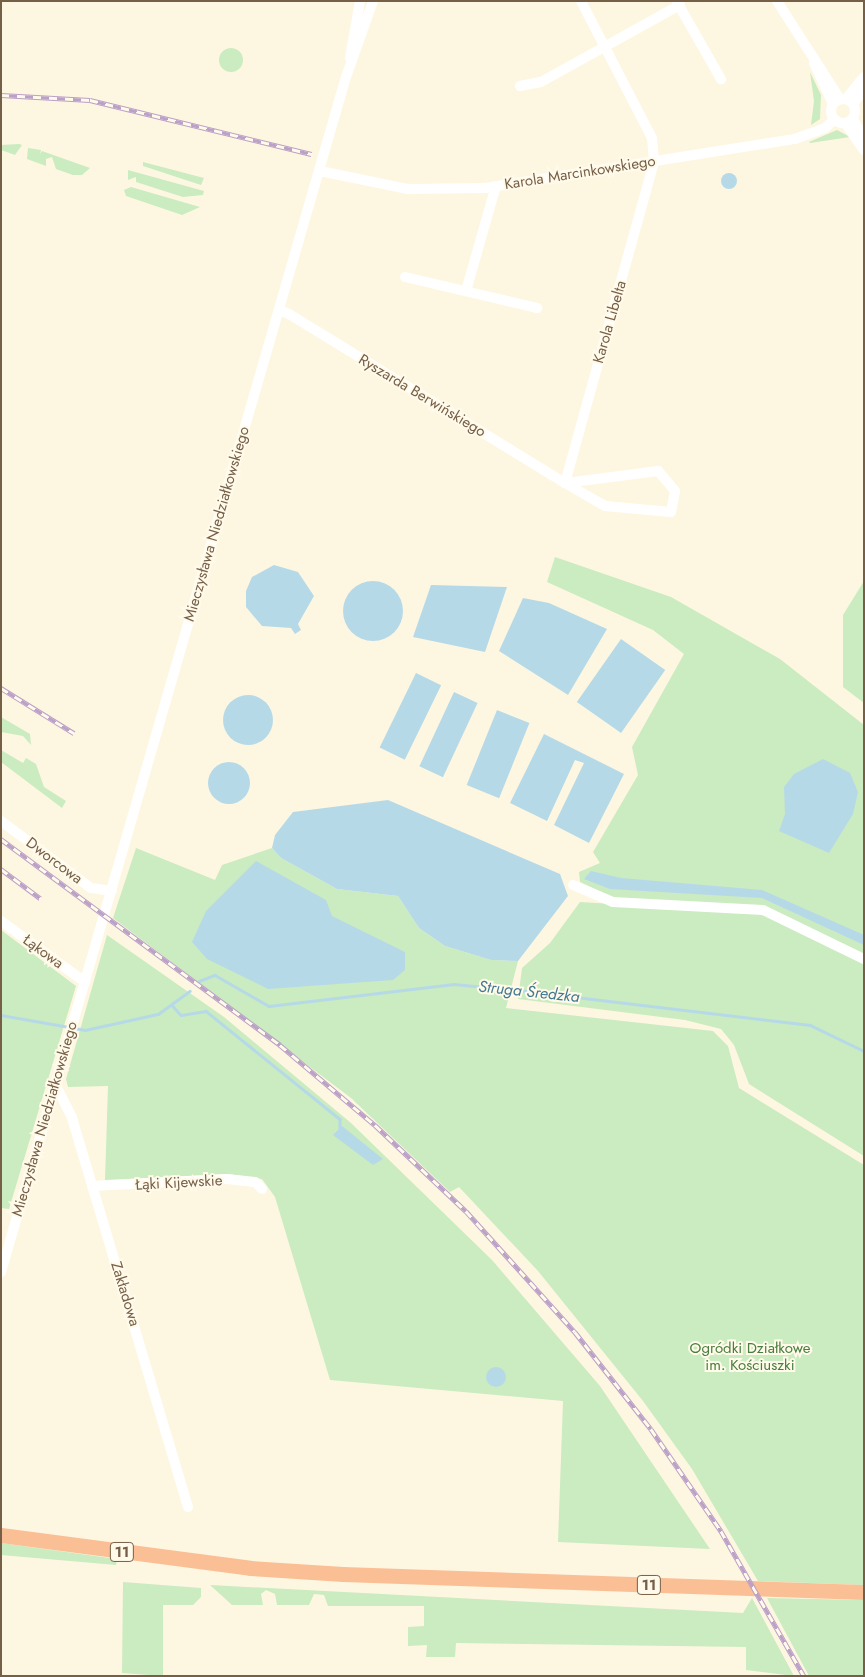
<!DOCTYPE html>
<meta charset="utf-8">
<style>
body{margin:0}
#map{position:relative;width:865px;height:1677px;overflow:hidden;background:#fdf7e2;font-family:Jost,sans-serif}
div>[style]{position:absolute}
.green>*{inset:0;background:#cbebc0}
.round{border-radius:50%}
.water>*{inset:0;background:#b6d9e8;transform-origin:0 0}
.stream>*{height:2.5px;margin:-1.25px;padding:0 1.25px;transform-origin:1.25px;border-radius:1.25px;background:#b6d9e8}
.minor>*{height:10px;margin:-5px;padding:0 5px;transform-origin:5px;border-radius:5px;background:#fff}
.minor>.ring{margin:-5px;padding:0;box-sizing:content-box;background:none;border:10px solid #fff;border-radius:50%}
.highway>*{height:15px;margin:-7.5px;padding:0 7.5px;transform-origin:7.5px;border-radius:7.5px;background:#fbbf95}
.rail>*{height:4.5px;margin-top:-2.25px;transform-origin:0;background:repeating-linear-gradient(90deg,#fffae9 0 8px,#bba0c7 0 16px);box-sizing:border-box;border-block:1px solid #bba0c7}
span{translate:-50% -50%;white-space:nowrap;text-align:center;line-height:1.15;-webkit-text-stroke:4px #fffae9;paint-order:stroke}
.shield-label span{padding:1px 4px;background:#fffae9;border:1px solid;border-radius:4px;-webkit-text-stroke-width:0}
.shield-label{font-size:14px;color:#765f47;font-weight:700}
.street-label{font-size:15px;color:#765f47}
.park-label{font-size:15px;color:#487d3f}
.water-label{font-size:16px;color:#427992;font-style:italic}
.frame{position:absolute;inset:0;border:2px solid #765f47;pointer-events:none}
</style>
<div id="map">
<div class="green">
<i class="round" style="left:219px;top:48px;width:24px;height:24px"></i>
<i style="clip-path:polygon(810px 72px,821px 95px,820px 119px,811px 125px,814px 101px)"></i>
<i style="clip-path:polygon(837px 130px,850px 137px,810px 143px,809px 142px)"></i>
<i style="clip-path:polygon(1px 145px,19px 144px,22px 145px,15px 155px,1px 150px)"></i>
<i style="clip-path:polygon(28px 148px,41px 150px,40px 154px,42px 151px,90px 168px,82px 175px,73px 175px,56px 169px,52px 157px,46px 159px,46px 166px,27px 159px)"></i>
<i style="clip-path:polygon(143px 162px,204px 178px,201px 185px,143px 166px)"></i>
<i style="clip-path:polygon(128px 170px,204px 191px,203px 195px,183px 197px,136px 182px,136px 177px,128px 180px)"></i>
<i style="clip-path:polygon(131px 187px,193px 205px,200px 207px,182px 215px,126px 196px,124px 190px)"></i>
<i style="clip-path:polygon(555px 557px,671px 597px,780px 659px,864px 725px,864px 956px,764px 907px,614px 898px,580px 882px,579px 872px,600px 863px,593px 852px,638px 775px,632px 747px,684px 654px,653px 630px,547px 582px)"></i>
<i style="clip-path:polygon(864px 581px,864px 703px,843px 687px,843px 615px)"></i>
<i style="clip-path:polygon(1px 717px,30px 734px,31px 745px,23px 736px,1px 732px)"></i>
<i style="clip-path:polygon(1px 750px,23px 763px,26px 758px,36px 764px,44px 787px,66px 801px,62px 808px,1px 762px)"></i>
<i style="clip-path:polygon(136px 848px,215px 880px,222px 865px,272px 848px,281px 858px,337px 889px,398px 896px,419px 928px,445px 946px,491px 960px,518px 961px,506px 1008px,713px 1031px,728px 1046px,739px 1088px,864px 1165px,864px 1585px,758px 1581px,692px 1469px,643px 1401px,538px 1271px,459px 1187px,450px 1192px,351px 1098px,113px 918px)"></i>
<i style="clip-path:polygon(580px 902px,763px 913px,864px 963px,864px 1156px,749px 1084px,734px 1045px,721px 1029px,685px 1020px,518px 999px,522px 968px,550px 943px)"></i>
<i style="clip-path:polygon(1px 930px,76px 986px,9px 1209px,1px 1208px)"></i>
<i style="clip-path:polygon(107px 935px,224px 1017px,351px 1123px,492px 1260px,600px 1386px,710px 1549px,558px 1542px,563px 1401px,330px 1380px,275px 1197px,262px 1179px,228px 1174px,105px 1180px,108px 1086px,68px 1087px,66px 1079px)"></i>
<i style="clip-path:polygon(1px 1543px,117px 1559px,116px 1565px,1px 1555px)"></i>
<i style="clip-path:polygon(123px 1582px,201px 1588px,201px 1597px,193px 1605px,163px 1605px,163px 1676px,122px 1673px)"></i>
<i style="clip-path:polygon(210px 1585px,743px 1613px,752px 1598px,794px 1676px,746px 1670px,746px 1647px,456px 1643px,455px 1657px,426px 1657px,427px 1645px,408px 1646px,408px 1627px,424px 1626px,424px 1606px,328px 1606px,324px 1595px,314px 1594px,309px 1605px,277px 1605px,275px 1594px,266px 1590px,261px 1594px,263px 1605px,232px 1605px)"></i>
<i style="clip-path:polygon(767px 1598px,864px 1600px,864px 1676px,809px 1676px)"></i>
</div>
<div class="water">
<i class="round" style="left:721px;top:173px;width:16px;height:16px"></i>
<i style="clip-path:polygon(274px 565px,298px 572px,314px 596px,298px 624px,301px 630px,295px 634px,291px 628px,262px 626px,246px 607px,246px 591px,252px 577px)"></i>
<i class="round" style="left:343px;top:581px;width:60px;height:60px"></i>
<i style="clip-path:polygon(431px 585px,507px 587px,485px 652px,413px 637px)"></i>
<i style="clip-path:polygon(523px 598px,549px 603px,607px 629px,568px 695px,499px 651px)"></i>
<i style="left:621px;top:639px;width:54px;height:77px;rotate:35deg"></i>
<i style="left:416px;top:673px;width:28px;height:83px;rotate:26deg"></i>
<i style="left:454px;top:692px;width:26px;height:82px;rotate:25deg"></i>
<i class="round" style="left:223px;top:695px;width:50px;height:50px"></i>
<i style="left:497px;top:710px;width:35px;height:81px;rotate:22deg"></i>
<i style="clip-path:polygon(544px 734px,624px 774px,589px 843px,554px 825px,584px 763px,575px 760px,547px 821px,510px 803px)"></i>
<i style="clip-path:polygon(823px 759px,850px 773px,858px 792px,853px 814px,829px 853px,779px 831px,785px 814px,784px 787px,794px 774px)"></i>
<i class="round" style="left:208px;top:762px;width:42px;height:42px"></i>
<i style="clip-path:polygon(388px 800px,560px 874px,568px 896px,518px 961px,491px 960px,445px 946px,419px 928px,398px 896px,337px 889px,281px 858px,272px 848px,275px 835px,293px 812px)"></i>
<i style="clip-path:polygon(256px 861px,326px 900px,332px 916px,405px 952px,405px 970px,393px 980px,268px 989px,207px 959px,192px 942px,206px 911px)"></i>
<i style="clip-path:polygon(591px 871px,621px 878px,762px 890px,864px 935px,864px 945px,762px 898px,610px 889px,584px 879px)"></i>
<i style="clip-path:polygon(342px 1126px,383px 1159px,373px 1165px,333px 1135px)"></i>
<i class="round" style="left:486px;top:1367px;width:20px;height:20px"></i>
</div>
<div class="stream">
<i style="left:199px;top:981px;width:17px;rotate:-21deg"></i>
<i style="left:215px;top:975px;width:62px;rotate:29.9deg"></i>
<i style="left:269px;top:1006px;width:186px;rotate:-6.8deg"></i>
<i style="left:454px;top:984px;width:71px;rotate:5.6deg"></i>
<i style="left:525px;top:991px;width:287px;rotate:6.8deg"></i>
<i style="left:810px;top:1025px;width:60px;rotate:25.7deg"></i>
<i style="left:172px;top:1005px;width:13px;rotate:48deg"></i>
<i style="left:181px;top:1015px;width:25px;rotate:-9deg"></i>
<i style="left:206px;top:1011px;width:172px;rotate:38.9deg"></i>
<i style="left:340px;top:1119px;width:9px;rotate:90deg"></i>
<i style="left:1px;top:1015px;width:69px;rotate:10deg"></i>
<i style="left:74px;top:1028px;width:11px;rotate:10deg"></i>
<i style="left:85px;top:1030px;width:75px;rotate:-12.4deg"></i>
<i style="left:158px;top:1014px;width:39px;rotate:-36deg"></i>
</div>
<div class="minor">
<i style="left:777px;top:1px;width:117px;rotate:57.3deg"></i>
<i style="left:677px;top:2px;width:89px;rotate:60.3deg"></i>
<i style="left:350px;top:58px;width:58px;rotate:-80deg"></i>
<i style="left:814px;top:63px;width:45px;rotate:65.1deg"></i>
<i style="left:520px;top:86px;width:21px;rotate:-11deg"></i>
<i style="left:541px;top:82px;width:159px;rotate:-29deg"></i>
<i class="ring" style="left:831px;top:99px;width:14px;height:14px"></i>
<i style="left:846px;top:99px;width:28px;rotate:-51deg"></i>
<i style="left:853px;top:104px;width:19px;rotate:-54deg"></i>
<i style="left:853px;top:119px;width:22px;rotate:60deg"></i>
<i style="left:845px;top:123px;width:33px;rotate:55deg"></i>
<i style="left:320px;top:171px;width:90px;rotate:11.6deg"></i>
<i style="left:408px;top:189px;width:77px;rotate:-0.7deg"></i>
<i style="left:485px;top:188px;width:314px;rotate:-9deg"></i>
<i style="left:795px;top:139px;width:32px;rotate:-20deg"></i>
<i style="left:825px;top:128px;width:13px;rotate:-42deg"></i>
<i style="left:405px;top:277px;width:136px;rotate:13.2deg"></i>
<i style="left:466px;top:291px;width:109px;rotate:-74.1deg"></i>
<i style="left:279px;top:310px;width:11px;rotate:22deg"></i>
<i style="left:289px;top:314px;width:324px;rotate:31.5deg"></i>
<i style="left:565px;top:483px;width:46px;rotate:29.9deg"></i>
<i style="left:605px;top:506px;width:66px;rotate:5.2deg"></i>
<i style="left:671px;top:512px;width:21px;rotate:-79deg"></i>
<i style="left:675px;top:491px;width:26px;rotate:-130deg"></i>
<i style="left:658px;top:471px;width:94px;rotate:172.6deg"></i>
<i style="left:565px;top:483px;width:334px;rotate:-74.5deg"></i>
<i style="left:654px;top:161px;width:23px;rotate:-95deg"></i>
<i style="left:652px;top:138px;width:154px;rotate:-117.4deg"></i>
<i style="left:1px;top:821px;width:112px;rotate:36.7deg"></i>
<i style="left:91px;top:888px;width:21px;rotate:8deg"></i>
<i style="left:573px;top:885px;width:43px;rotate:23deg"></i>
<i style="left:613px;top:902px;width:150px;rotate:3.1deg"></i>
<i style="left:763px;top:910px;width:112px;rotate:25.9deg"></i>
<i style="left:1px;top:921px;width:104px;rotate:36deg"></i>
<i style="left:55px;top:1084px;width:38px;rotate:63deg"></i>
<i style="left:72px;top:1118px;width:406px;rotate:73.4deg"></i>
<i style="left:92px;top:1186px;width:135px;rotate:-3deg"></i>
<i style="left:227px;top:1179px;width:28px;rotate:6deg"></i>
<i style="left:255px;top:1182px;width:10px;rotate:45deg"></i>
<i style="left:1px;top:1272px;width:1244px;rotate:-73.9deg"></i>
<i style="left:346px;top:77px;width:81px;rotate:-70.4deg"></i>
</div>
<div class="highway">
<i style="left:1px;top:1535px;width:251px;rotate:7.5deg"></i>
<i style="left:250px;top:1568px;width:93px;rotate:3.7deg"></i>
<i style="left:343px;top:1574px;width:521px;rotate:1.98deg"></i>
</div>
<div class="rail">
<i style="left:1px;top:95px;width:89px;rotate:3.2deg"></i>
<i style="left:90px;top:100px;width:228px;rotate:13.7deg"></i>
<i style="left:1px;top:688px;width:86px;rotate:31.7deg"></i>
<i style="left:1px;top:839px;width:347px;rotate:36.4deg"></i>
<i style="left:280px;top:1045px;width:124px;rotate:40.1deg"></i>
<i style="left:375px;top:1125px;width:125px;rotate:43.4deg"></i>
<i style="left:466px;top:1211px;width:163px;rotate:48deg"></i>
<i style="left:575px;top:1332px;width:123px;rotate:51.9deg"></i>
<i style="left:651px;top:1429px;width:124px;rotate:55.5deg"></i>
<i style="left:721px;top:1531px;width:167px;rotate:60.2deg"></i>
<i style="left:1px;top:869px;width:49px;rotate:36.6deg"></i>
</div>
<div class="shield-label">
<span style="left:122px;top:1552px">11</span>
<span style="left:649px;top:1585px">11</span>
</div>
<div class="street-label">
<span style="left:580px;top:173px;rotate:-9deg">Karola Marcinkowskiego</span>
<span style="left:610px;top:322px;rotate:-74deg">Karola Libelta</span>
<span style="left:422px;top:396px;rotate:31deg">Ryszarda Berwińskiego</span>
<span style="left:217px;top:524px;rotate:-74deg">Mieczysława Niedziałkowskiego</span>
<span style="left:54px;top:861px;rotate:37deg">Dworcowa</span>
<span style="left:43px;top:952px;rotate:36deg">Łąkowa</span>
<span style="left:45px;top:1119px;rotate:-74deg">Mieczysława Niedziałkowskiego</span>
<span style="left:179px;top:1183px;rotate:-3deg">Łąki Kijewskie</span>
<span style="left:125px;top:1294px;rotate:73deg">Zakładowa</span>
</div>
<div class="park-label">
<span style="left:750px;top:1357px">Ogródki Działkowe<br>im. Kościuszki</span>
</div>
<div class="water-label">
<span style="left:529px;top:992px;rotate:6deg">Struga Średzka</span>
</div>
<div class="frame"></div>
</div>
